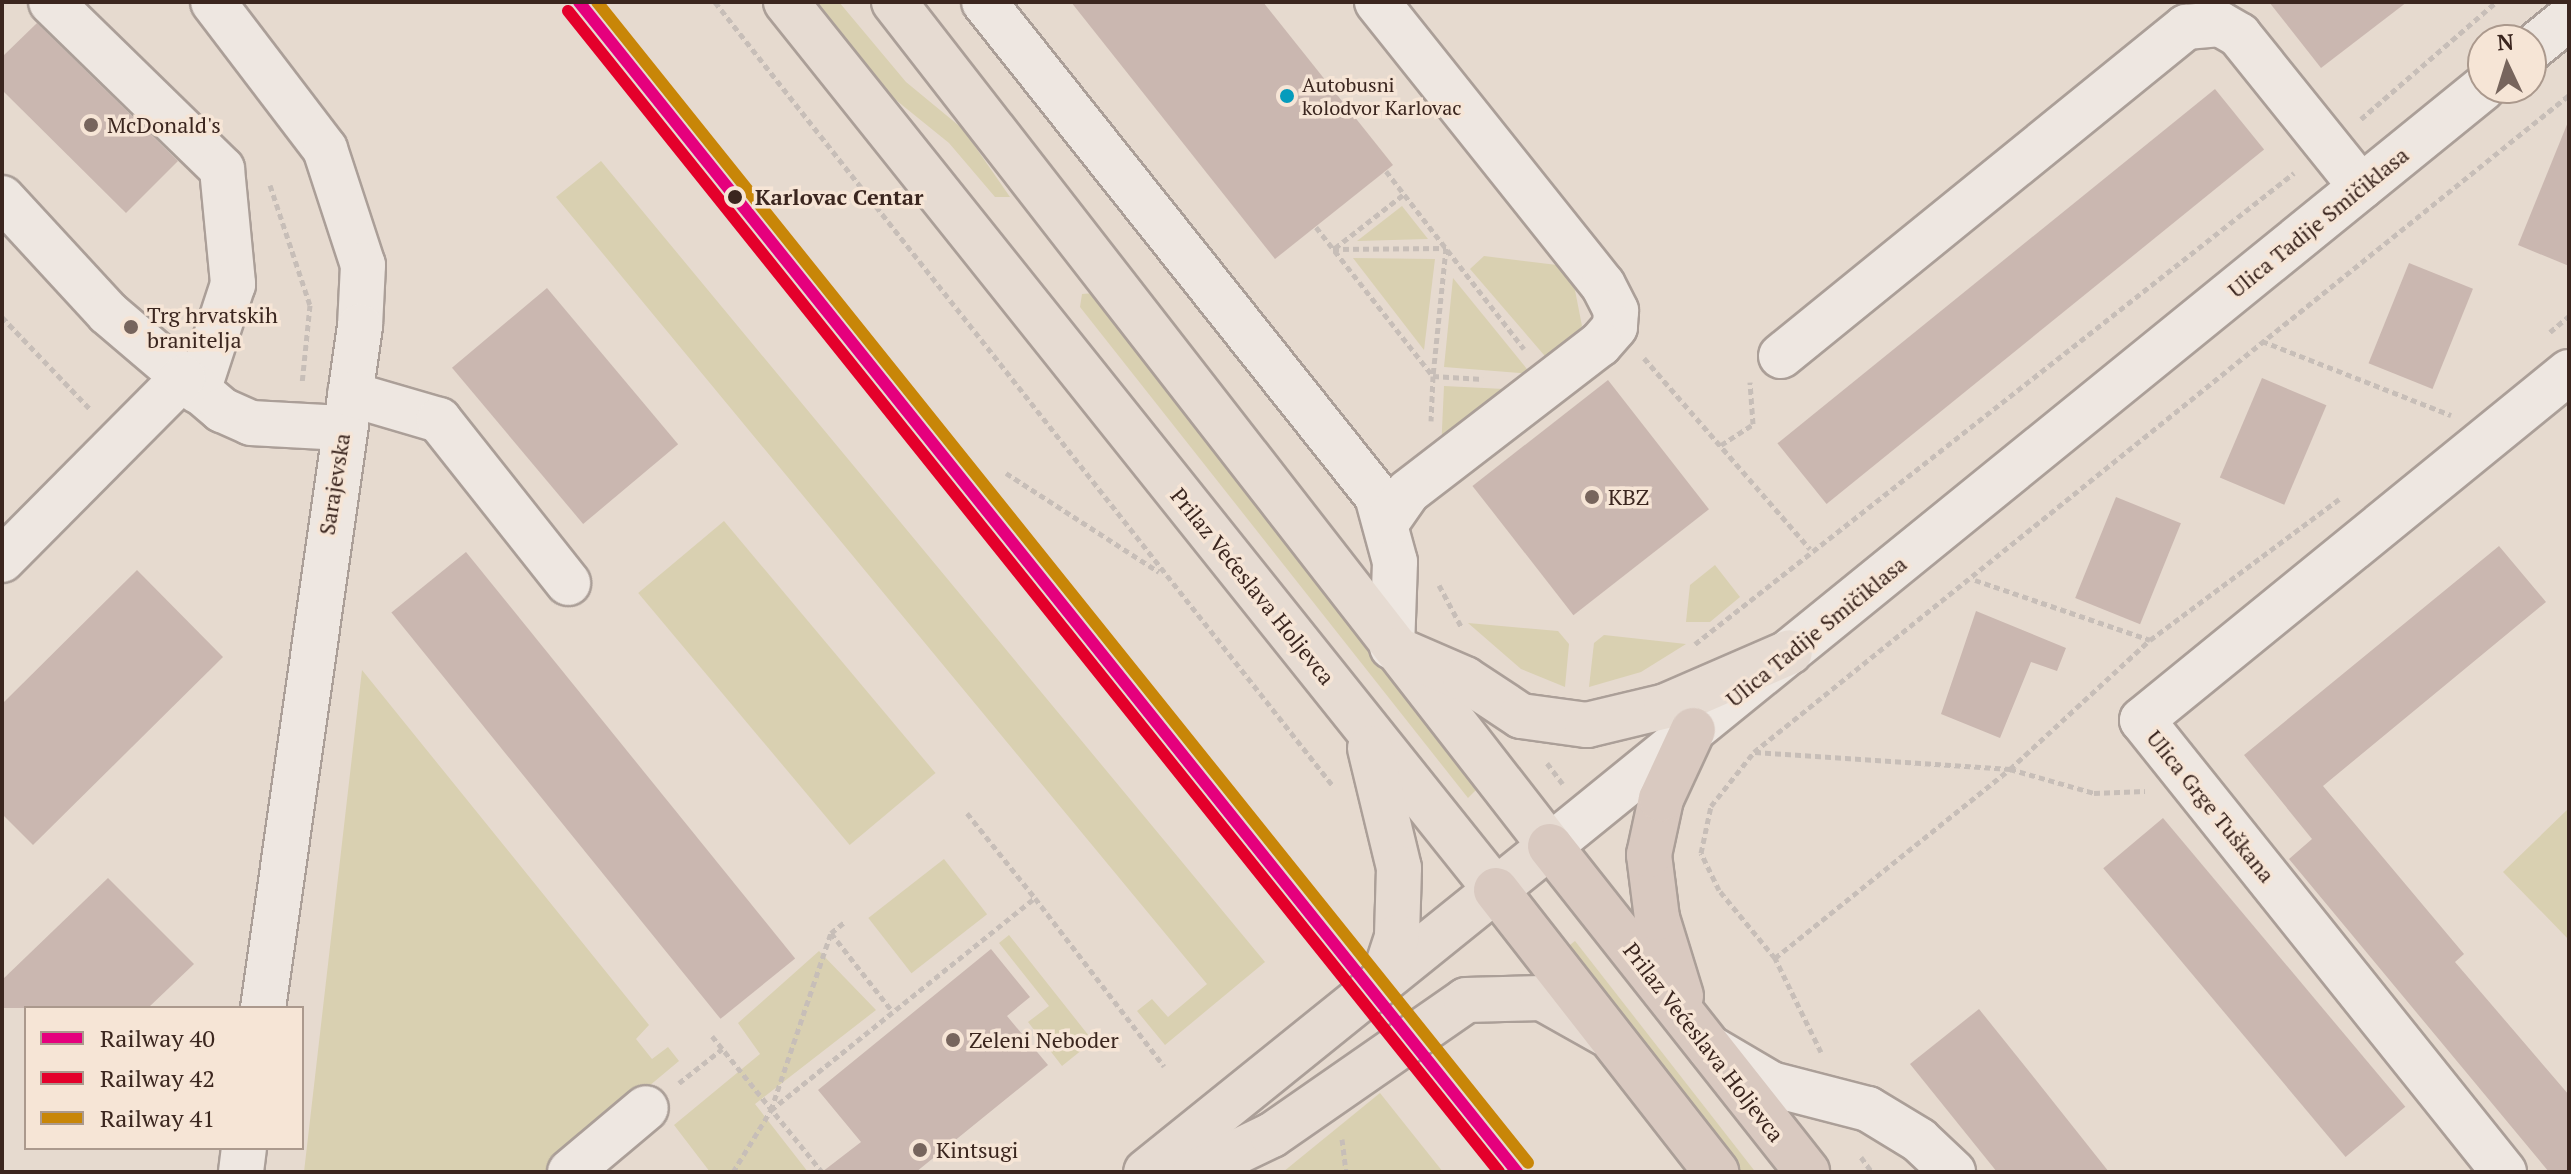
<!DOCTYPE html>
<meta charset="utf-8">
<style>
body{margin:0}
#map{position:relative;width:2571px;height:1174px;overflow:hidden;background:#e6dacf;font-family:"PT Serif",serif}
div>[style]{position:absolute}
.green>*{inset:0;background:#d9d0b1;transform-origin:0 0}
.building>*{inset:0;background:#cab7b0;transform-origin:0 0}
.path>*{height:5px;margin-top:-2.5px;transform-origin:0;background:repeating-linear-gradient(90deg,#c7beb8 0 6px,transparent 0 10px)}
.roads{filter:drop-shadow(2px 0 #ab9f98) drop-shadow(-2px 0 #ab9f98) drop-shadow(0 2px #ab9f98) drop-shadow(0 -2px #ab9f98)}
.minor>*{height:44px;margin:-22px;padding:0 22px;transform-origin:22px;border-radius:22px;background:#eee7e1}
.major>*{height:44px;margin:-22px;padding:0 22px;transform-origin:22px;border-radius:22px;background:#e6dbd2}
.highway>*{height:44px;margin:-22px;padding:0 22px;transform-origin:22px;border-radius:22px;background:#d9c9c0}
.rail-1>*{height:12px;margin:-6px;padding:0 6px;transform-origin:6px;border-radius:6px;background:#e5007d}
.rail-2>*{height:12px;margin:-6px;padding:0 6px;transform-origin:6px;border-radius:6px;background:#e4002b}
.rail-3>*{height:12px;margin:-6px;padding:0 6px;transform-origin:6px;border-radius:6px;background:#c88608}
.dots>*{width:22px;height:22px;translate:-50% -50%;box-sizing:border-box;border:4px solid #f6e5d6;border-radius:50%}
span{translate:-50% -50%;white-space:nowrap;text-align:center;line-height:1.15;-webkit-text-stroke:7px #f6e5d6;paint-order:stroke}
.bus-label{font-size:20px;color:#3b261f}
.left{translate:0 -50%;text-align:left}
.poi-label{font-size:22px;color:#3b261f}
.stop-label{font-size:22px;color:#3b261f;font-weight:700}
.street-label{font-size:22px;color:#3b261f}
.frame{position:absolute;inset:0;border:4px solid #3b261f;pointer-events:none}
.legend{position:absolute;left:24px;top:1006px;width:280px;height:144px;box-sizing:border-box;background:#f6e5d6;border:2px solid #ab998d;margin:0;padding:10px 14px;list-style:none;font-size:24px;color:#3b261f}
.legend li{display:flex;align-items:center;gap:16px;height:40px}
.legend b{width:40px;border:2px solid #ab998d}
.north{position:absolute;left:2467px;top:24px;width:80px;height:80px;box-sizing:border-box;background:#f6e5d6;border:2px solid #ab998d;border-radius:50%;rotate:356deg;font-size:22px;font-weight:700;line-height:32px;text-align:center;color:#3b261f}
.north::after{content:'';display:block;margin:auto;width:28px;height:36px;background:#77655d;clip-path:polygon(50% 0,100% 100%,50% 72%,0 100%)}
</style>
<div id="map">
<div class="green">
<i style="clip-path:polygon(813px 2px,839px 2px,906px 82px,963px 129px,1010px 197px,995px 197px,949px 143px,881px 88px)"></i>
<i style="clip-path:polygon(601px 161px,1265px 962px,1165px 1045px,1137px 1011px,1152px 999px,1168px 1017px,1207px 984px,556px 197px)"></i>
<i style="clip-path:polygon(1402px 206px,1428px 239px,1357px 241px)"></i>
<i style="clip-path:polygon(1484px 256px,1557px 265px,1573px 280px,1582px 326px,1550px 362px,1470px 269px)"></i>
<i style="clip-path:polygon(1353px 258px,1435px 259px,1424px 350px)"></i>
<i style="clip-path:polygon(1453px 278px,1531px 374px,1444px 367px)"></i>
<i style="clip-path:polygon(1095px 293px,1476px 790px,1468px 798px,1080px 307px,1082px 294px)"></i>
<i style="clip-path:polygon(1444px 386px,1524px 390px,1441px 451px)"></i>
<i style="left:724px;top:521px;width:329px;height:112px;rotate:50deg"></i>
<i style="clip-path:polygon(1715px 565px,1740px 597px,1710px 622px,1686px 622px,1690px 585px)"></i>
<i style="clip-path:polygon(1468px 623px,1558px 631px,1569px 644px,1565px 687px,1521px 669px)"></i>
<i style="clip-path:polygon(1604px 635px,1686px 644px,1641px 672px,1589px 687px,1594px 643px)"></i>
<i style="clip-path:polygon(362px 670px,649px 1025px,636px 1039px,652px 1059px,668px 1047px,679px 1061px,546px 1172px,304px 1172px)"></i>
<i style="clip-path:polygon(2569px 808px,2569px 940px,2503px 872px)"></i>
<i style="left:944px;top:859px;width:70px;height:96px;rotate:52deg"></i>
<i style="clip-path:polygon(1009px 935px,1093px 1041px,1062px 1066px,1028px 1022px,1049px 1006px,999px 943px)"></i>
<i style="left:1575px;top:941px;width:295px;height:16px;rotate:52deg"></i>
<i style="clip-path:polygon(819px 951px,876px 1010px,755px 1104px,808px 1172px,710px 1172px,674px 1125px,760px 1054px,738px 1023px)"></i>
<i style="clip-path:polygon(1380px 1093px,1443px 1172px,1283px 1172px)"></i>
</div>
<div class="building">
<i style="clip-path:polygon(1071px 2px,1263px 2px,1393px 165px,1275px 259px)"></i>
<i style="clip-path:polygon(2269px 2px,2407px 2px,2321px 68px)"></i>
<i style="clip-path:polygon(37px 23px,178px 161px,126px 213px,2px 90px,2px 57px)"></i>
<i style="left:2215px;top:89px;width:78px;height:563px;rotate:51deg"></i>
<i style="clip-path:polygon(2568px 122px,2569px 123px,2569px 266px,2518px 245px)"></i>
<i style="left:2409px;top:263px;width:69px;height:108px;rotate:22deg"></i>
<i style="left:547px;top:288px;width:204px;height:124px;rotate:50deg"></i>
<i style="left:2262px;top:378px;width:70px;height:108px;rotate:23deg"></i>
<i style="left:1608px;top:380px;width:164px;height:172px;rotate:52deg"></i>
<i style="left:2116px;top:497px;width:70px;height:109px;rotate:22deg"></i>
<i style="clip-path:polygon(2499px 546px,2546px 602px,2323px 786px,2464px 954px,2455px 962px,2569px 1095px,2569px 1172px,2549px 1172px,2289px 859px,2312px 839px,2244px 755px)"></i>
<i style="left:466px;top:552px;width:523px;height:96px;rotate:51deg"></i>
<i style="clip-path:polygon(137px 570px,223px 657px,33px 845px,2px 814px,2px 704px)"></i>
<i style="clip-path:polygon(1976px 611px,2066px 648px,2057px 671px,2031px 662px,2000px 738px,1941px 714px)"></i>
<i style="left:2163px;top:818px;width:377px;height:78px;rotate:50deg"></i>
<i style="clip-path:polygon(108px 878px,194px 964px,148px 1008px,2px 1008px,2px 980px)"></i>
<i style="clip-path:polygon(991px 949px,1030px 997px,1007px 1016px,1048px 1065px,916px 1172px,822px 1172px,861px 1142px,818px 1090px)"></i>
<i style="clip-path:polygon(1979px 1009px,2032px 1075px,2109px 1172px,1997px 1172px,1910px 1064px)"></i>
</div>
<div class="path">
<i style="left:715px;top:2px;width:998px;rotate:51.75deg"></i>
<i style="left:2361px;top:119px;width:179px;rotate:-40.9deg"></i>
<i style="left:1386px;top:171px;width:225px;rotate:52.2deg"></i>
<i style="left:270px;top:185px;width:126px;rotate:71.6deg"></i>
<i style="left:310px;top:305px;width:79px;rotate:95.8deg"></i>
<i style="left:1316px;top:227px;width:189px;rotate:51.9deg"></i>
<i style="left:1433px;top:376px;width:45px;rotate:92.5deg"></i>
<i style="left:1335px;top:248px;width:88px;rotate:-38deg"></i>
<i style="left:1333px;top:249px;width:113px;rotate:-0.5deg"></i>
<i style="left:1446px;top:248px;width:129px;rotate:95.8deg"></i>
<i style="left:1433px;top:376px;width:50px;rotate:3.4deg"></i>
<i style="left:2px;top:317px;width:127px;rotate:46.3deg"></i>
<i style="left:2550px;top:332px;width:25px;rotate:-40deg"></i>
<i style="left:2262px;top:341px;width:203px;rotate:21.4deg"></i>
<i style="left:1644px;top:358px;width:253px;rotate:49deg"></i>
<i style="left:1721px;top:445px;width:38px;rotate:-33deg"></i>
<i style="left:1753px;top:424px;width:42px;rotate:-94.1deg"></i>
<i style="left:1006px;top:473px;width:182px;rotate:32.9deg"></i>
<i style="left:1975px;top:580px;width:185px;rotate:18.9deg"></i>
<i style="left:1439px;top:585px;width:49px;rotate:61.9deg"></i>
<i style="left:1695px;top:644px;width:762px;rotate:-38.18deg"></i>
<i style="left:1755px;top:752px;width:256px;rotate:3.8deg"></i>
<i style="left:2010px;top:769px;width:87px;rotate:15.9deg"></i>
<i style="left:2094px;top:793px;width:51px;rotate:-2.2deg"></i>
<i style="left:1547px;top:763px;width:26px;rotate:53deg"></i>
<i style="left:967px;top:813px;width:109px;rotate:51.3deg"></i>
<i style="left:831px;top:933px;width:100px;rotate:51.9deg"></i>
<i style="left:1775px;top:958px;width:302px;rotate:-38.8deg"></i>
<i style="left:2010px;top:769px;width:190px;rotate:-42.7deg"></i>
<i style="left:2150px;top:640px;width:236px;rotate:-36.7deg"></i>
<i style="left:712px;top:1036px;width:175px;rotate:51deg"></i>
<i style="left:1821px;top:1052px;width:105px;rotate:-116.1deg"></i>
<i style="left:1775px;top:958px;width:88px;rotate:-129.5deg"></i>
<i style="left:1719px;top:890px;width:41px;rotate:-115.9deg"></i>
<i style="left:1701px;top:853px;width:48px;rotate:-78deg"></i>
<i style="left:1711px;top:806px;width:69px;rotate:-51.5deg"></i>
<i style="left:1754px;top:752px;width:1047px;rotate:-38.87deg"></i>
<i style="left:679px;top:1083px;width:55px;rotate:-38.3deg"></i>
<i style="left:771px;top:1110px;width:339px;rotate:-38.8deg"></i>
<i style="left:1035px;top:898px;width:212px;rotate:52.5deg"></i>
<i style="left:1342px;top:1139px;width:33px;rotate:83deg"></i>
<i style="left:1861px;top:1157px;width:19px;rotate:54deg"></i>
<i style="left:733px;top:1172px;width:73px;rotate:-58.5deg"></i>
<i style="left:771px;top:1110px;width:187px;rotate:-71.3deg"></i>
<i style="left:831px;top:933px;width:19px;rotate:-39deg"></i>
</div>
<div class="roads">
<div class="minor">
<i style="left:51px;top:2px;width:239px;rotate:44.3deg"></i>
<i style="left:222px;top:169px;width:116px;rotate:84.5deg"></i>
<i style="left:233px;top:284px;width:113px;rotate:108.1deg"></i>
<i style="left:213px;top:2px;width:185px;rotate:52.7deg"></i>
<i style="left:325px;top:149px;width:122px;rotate:71.9deg"></i>
<i style="left:363px;top:265px;width:61px;rotate:92.8deg"></i>
<i style="left:360px;top:326px;width:689px;rotate:98.09deg"></i>
<i style="left:984px;top:2px;width:631px;rotate:51.5deg"></i>
<i style="left:1377px;top:496px;width:68px;rotate:74.7deg"></i>
<i style="left:1395px;top:562px;width:85px;rotate:92deg"></i>
<i style="left:1377px;top:2px;width:362px;rotate:51.4deg"></i>
<i style="left:1603px;top:285px;width:29px;rotate:63deg"></i>
<i style="left:1616px;top:311px;width:16px;rotate:94deg"></i>
<i style="left:1615px;top:327px;width:23px;rotate:131deg"></i>
<i style="left:1600px;top:344px;width:242px;rotate:142.4deg"></i>
<i style="left:1408px;top:492px;width:35px;rotate:125deg"></i>
<i style="left:2531px;top:49px;width:49px;rotate:-39.2deg"></i>
<i style="left:2px;top:198px;width:156px;rotate:47.3deg"></i>
<i style="left:108px;top:313px;width:150px;rotate:40.4deg"></i>
<i style="left:222px;top:410px;width:32px;rotate:24deg"></i>
<i style="left:251px;top:423px;width:92px;rotate:3.1deg"></i>
<i style="left:1781px;top:356px;width:522px;rotate:-39.09deg"></i>
<i style="left:2186px;top:27px;width:34px;rotate:-5deg"></i>
<i style="left:2220px;top:24px;width:22px;rotate:30deg"></i>
<i style="left:2239px;top:35px;width:195px;rotate:51.2deg"></i>
<i style="left:350px;top:394px;width:93px;rotate:16.3deg"></i>
<i style="left:439px;top:420px;width:208px;rotate:51.6deg"></i>
<i style="left:2px;top:560px;width:257px;rotate:-45.2deg"></i>
<i style="left:1550px;top:846px;width:1202px;rotate:-39.09deg"></i>
<i style="left:1710px;top:1048px;width:71px;rotate:30.5deg"></i>
<i style="left:1771px;top:1084px;width:100px;rotate:14.5deg"></i>
<i style="left:1868px;top:1109px;width:60px;rotate:31.3deg"></i>
<i style="left:1919px;top:1140px;width:47px;rotate:43.3deg"></i>
<i style="left:241px;top:1172px;width:24px;rotate:-83deg"></i>
<i style="left:570px;top:1172px;width:99px;rotate:-40.1deg"></i>
<i style="left:2504px;top:1172px;width:579px;rotate:-128.69deg"></i>
<i style="left:2142px;top:720px;width:551px;rotate:-39.18deg"></i>
</div>
<div class="major">
<i style="left:786px;top:2px;width:1137px;rotate:51.36deg"></i>
<i style="left:894px;top:2px;width:1069px;rotate:52.14deg"></i>
<i style="left:1550px;top:846px;width:519px;rotate:141.1deg"></i>
<i style="left:1398px;top:650px;width:73px;rotate:23.4deg"></i>
<i style="left:1465px;top:679px;width:67px;rotate:33.5deg"></i>
<i style="left:1521px;top:716px;width:67px;rotate:7.8deg"></i>
<i style="left:1587px;top:725px;width:81px;rotate:-13.5deg"></i>
<i style="left:1666px;top:706px;width:135px;rotate:-23.5deg"></i>
<i style="left:1370px;top:748px;width:123px;rotate:76.4deg"></i>
<i style="left:1399px;top:868px;width:69px;rotate:91.7deg"></i>
<i style="left:1397px;top:937px;width:45px;rotate:108deg"></i>
<i style="left:1195px;top:1172px;width:85px;rotate:-25.7deg"></i>
<i style="left:1272px;top:1135px;width:236px;rotate:-34.8deg"></i>
<i style="left:1466px;top:1000px;width:76px;rotate:-1.5deg"></i>
<i style="left:1542px;top:998px;width:73px;rotate:29.4deg"></i>
</div>
<div class="highway">
<i style="left:1550px;top:846px;width:415px;rotate:51.7deg"></i>
<i style="left:1496px;top:890px;width:358px;rotate:52deg"></i>
<i style="left:1681px;top:996px;width:82px;rotate:-107.1deg"></i>
<i style="left:1657px;top:918px;width:64px;rotate:-97.2deg"></i>
<i style="left:1649px;top:855px;width:57px;rotate:-77.9deg"></i>
<i style="left:1661px;top:799px;width:76px;rotate:-65.1deg"></i>
</div>
</div>
<div class="rail-1">
<i style="left:579px;top:2px;width:1500px;rotate:51.28deg"></i>
</div>
<div class="rail-2">
<i style="left:568px;top:11px;width:1488px;rotate:51.27deg"></i>
</div>
<div class="rail-3">
<i style="left:597px;top:2px;width:1488px;rotate:51.27deg"></i>
</div>
<div class="dots">
<i style="left:1287px;top:96px;background:#069cbc"></i>
<i style="left:91px;top:125px;background:#77655d"></i>
<i style="left:735px;top:197px;background:#3b261f"></i>
<i style="left:131px;top:327px;background:#77655d"></i>
<i style="left:1592px;top:497px;background:#77655d"></i>
<i style="left:953px;top:1040px;background:#77655d"></i>
<i style="left:920px;top:1150px;background:#77655d"></i>
</div>
<div class="bus-label">
<span class="left" style="left:1302px;top:96px">Autobusni<br>kolodvor Karlovac</span>
</div>
<div class="poi-label">
<span class="left" style="left:107px;top:125px">McDonald's</span>
<span class="left" style="left:147px;top:327px">Trg hrvatskih<br>branitelja</span>
<span class="left" style="left:1608px;top:497px">KBZ</span>
<span class="left" style="left:969px;top:1040px">Zeleni Neboder</span>
<span class="left" style="left:936px;top:1150px">Kintsugi</span>
</div>
<div class="stop-label">
<span class="left" style="left:755px;top:197px">Karlovac Centar</span>
</div>
<div class="street-label">
<span style="left:2318px;top:222px;rotate:-39deg">Ulica Tadije Smičiklasa</span>
<span style="left:334px;top:484px;rotate:-81deg">Sarajevska</span>
<span style="left:1253px;top:586px;rotate:51deg">Prilaz Većeslava Holjevca</span>
<span style="left:1816px;top:631px;rotate:-39deg">Ulica Tadije Smičiklasa</span>
<span style="left:2211px;top:806px;rotate:51deg">Ulica Grge Tuškana</span>
<span style="left:1704px;top:1042px;rotate:52deg">Prilaz Većeslava Holjevca</span>
</div>
<div class="frame"></div>
<ul class="legend">
<li><b style="height:10px;background:#e5007d"></b>Railway 40</li>
<li><b style="height:10px;background:#e4002b"></b>Railway 42</li>
<li><b style="height:10px;background:#c88608"></b>Railway 41</li>
</ul>
<div class="north">N</div>
</div>
